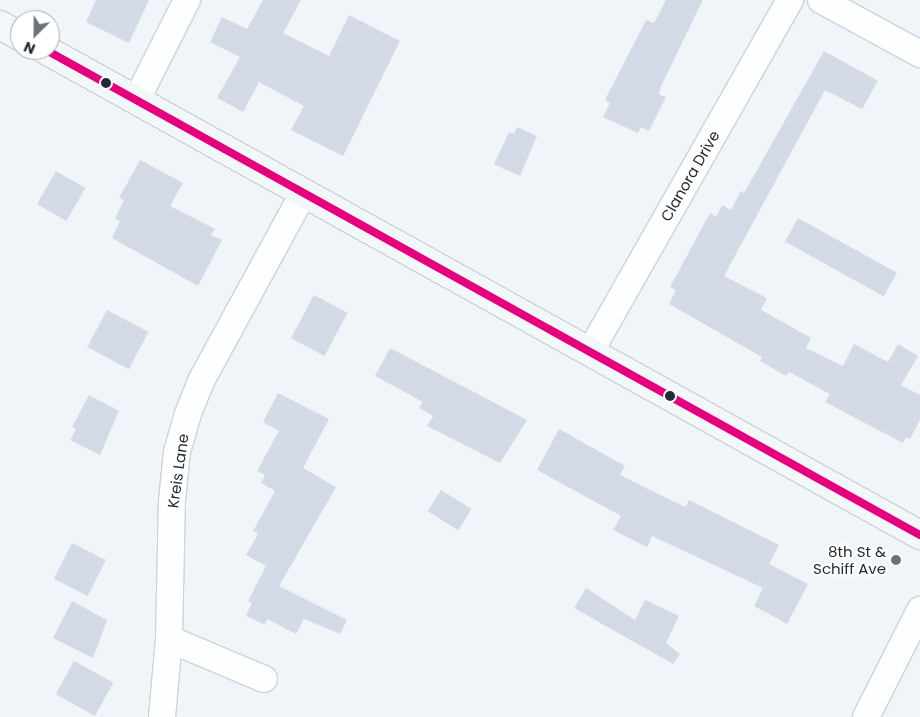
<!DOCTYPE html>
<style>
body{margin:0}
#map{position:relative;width:920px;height:717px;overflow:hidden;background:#f0f5fa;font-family:Poppins,sans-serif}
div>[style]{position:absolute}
.building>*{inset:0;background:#d3dae6;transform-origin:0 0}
.roads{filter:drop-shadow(1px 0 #cdd3d9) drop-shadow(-1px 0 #cdd3d9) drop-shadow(0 1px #cdd3d9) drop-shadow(0 -1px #cdd3d9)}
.street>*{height:26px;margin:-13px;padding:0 13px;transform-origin:13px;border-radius:13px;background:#fdfefe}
.secondary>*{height:28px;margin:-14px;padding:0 14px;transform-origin:14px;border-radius:14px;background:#f2f7f9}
.bus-1>*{height:8px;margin:-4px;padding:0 4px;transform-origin:4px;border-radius:4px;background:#e5007d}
.dots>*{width:14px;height:14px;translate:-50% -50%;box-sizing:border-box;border:2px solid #fff;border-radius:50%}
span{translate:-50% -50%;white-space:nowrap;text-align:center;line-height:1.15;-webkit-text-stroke:4.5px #fff;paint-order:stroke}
.street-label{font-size:15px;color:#232c33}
.poi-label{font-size:15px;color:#232c33}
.right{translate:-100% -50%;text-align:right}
.north{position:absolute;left:10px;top:10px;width:50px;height:50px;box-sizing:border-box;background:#fff;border:1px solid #a7abad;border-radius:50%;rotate:203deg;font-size:14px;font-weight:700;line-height:20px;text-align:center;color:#232c33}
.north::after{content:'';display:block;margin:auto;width:18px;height:22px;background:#6b7279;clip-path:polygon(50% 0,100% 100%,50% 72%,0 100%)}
</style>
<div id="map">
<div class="building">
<i style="clip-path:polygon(96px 0,149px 0,129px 43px,86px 22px)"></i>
<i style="clip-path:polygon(263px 0,301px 0,283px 33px,329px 56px,349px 15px,400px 41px,343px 156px,291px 130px,304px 106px,259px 82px,243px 112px,217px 98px,240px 57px,210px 42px,222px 17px,247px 29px)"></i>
<i style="clip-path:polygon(666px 0,703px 0,661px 86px,659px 94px,666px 97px,649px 131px,641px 127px,638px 133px,603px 117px,610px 103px,605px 100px,646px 20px,654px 23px)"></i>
<i style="clip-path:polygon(824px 51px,878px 81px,862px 109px,825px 90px,724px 276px,767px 298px,761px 310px,811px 338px,806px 348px,843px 366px,854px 344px,888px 362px,898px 344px,918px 356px,901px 385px,920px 395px,920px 420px,910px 439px,906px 437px,903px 443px,825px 402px,830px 394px,789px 372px,786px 376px,760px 361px,762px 357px,669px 304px,676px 290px,670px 287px,710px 213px,716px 217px,722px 205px,731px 210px,741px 191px,744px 193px)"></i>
<i style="clip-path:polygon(517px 127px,537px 136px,520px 176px,494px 164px,509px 132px,514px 134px)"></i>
<i style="clip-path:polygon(140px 160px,183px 183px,170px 206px,215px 229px,211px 235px,222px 240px,198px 286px,112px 238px,120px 221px,115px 219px,124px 200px,119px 198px)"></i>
<i style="left:56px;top:171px;width:34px;height:38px;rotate:30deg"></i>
<i style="left:798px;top:218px;width:113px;height:27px;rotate:29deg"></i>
<i style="left:314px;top:295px;width:38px;height:49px;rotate:28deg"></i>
<i style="left:107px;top:310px;width:47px;height:42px;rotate:28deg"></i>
<i style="clip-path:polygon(390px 348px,527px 420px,500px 463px,427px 426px,433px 416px,419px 408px,423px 402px,375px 376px)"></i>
<i style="clip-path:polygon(278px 393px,329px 419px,303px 468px,336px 487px,279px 586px,347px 620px,340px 634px,304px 619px,296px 634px,267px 619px,265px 625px,246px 616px,252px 603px,248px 601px,266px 566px,246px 555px,258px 534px,253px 531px,275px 491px,261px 483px,265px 475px,257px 471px,279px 431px,263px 422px)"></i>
<i style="clip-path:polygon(89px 395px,119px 411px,100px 455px,70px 440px,76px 429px,72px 427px)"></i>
<i style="clip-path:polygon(559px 429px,625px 466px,620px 475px,685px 507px,689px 500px,779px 545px,769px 564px,808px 584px,787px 624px,754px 606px,763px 588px,652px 536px,647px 547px,613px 530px,621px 516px,537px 470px)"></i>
<i style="left:441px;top:490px;width:36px;height:25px;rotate:32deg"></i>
<i style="left:72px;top:543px;width:38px;height:40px;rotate:27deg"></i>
<i style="clip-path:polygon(586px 588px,635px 620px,645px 600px,679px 616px,666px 643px,680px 654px,673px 664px,574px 608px)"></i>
<i style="clip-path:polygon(72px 601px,107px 620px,93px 658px,53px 638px)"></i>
<i style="left:74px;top:661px;width:45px;height:38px;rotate:29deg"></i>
</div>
<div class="roads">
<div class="street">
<i style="left:821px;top:0;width:113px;rotate:28.6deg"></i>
<i style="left:137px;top:99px;width:111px;rotate:-63.2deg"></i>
<i style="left:590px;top:352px;width:405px;rotate:-60.4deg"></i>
<i style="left:169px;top:639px;width:103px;rotate:22.8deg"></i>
<i style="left:162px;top:717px;width:78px;rotate:-84.9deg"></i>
<i style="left:169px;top:639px;width:138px;rotate:-88.8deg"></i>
<i style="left:172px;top:501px;width:49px;rotate:-84.2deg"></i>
<i style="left:177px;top:452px;width:37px;rotate:-74deg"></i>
<i style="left:187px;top:416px;width:38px;rotate:-68deg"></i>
<i style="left:201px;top:381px;width:213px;rotate:-61.4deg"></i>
<i style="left:866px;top:717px;width:120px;rotate:-63.2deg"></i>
</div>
<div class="secondary">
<i style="left:0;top:25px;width:23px;rotate:29deg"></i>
<i style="left:46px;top:50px;width:1000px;rotate:29.03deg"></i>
</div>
</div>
<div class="bus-1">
<i style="left:46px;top:50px;width:1000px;rotate:29.03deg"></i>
</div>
<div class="dots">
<i style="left:106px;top:83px;background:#232c33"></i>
<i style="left:670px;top:396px;background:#232c33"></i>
<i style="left:896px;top:560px;background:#6b7279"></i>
</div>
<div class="street-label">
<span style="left:690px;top:176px;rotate:-60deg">Clanora Drive</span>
<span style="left:178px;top:471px;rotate:-82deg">Kreis Lane</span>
</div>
<div class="poi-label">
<span class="right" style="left:886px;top:560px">8th St &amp;<br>Schiff Ave</span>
</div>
<div class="north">N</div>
</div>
